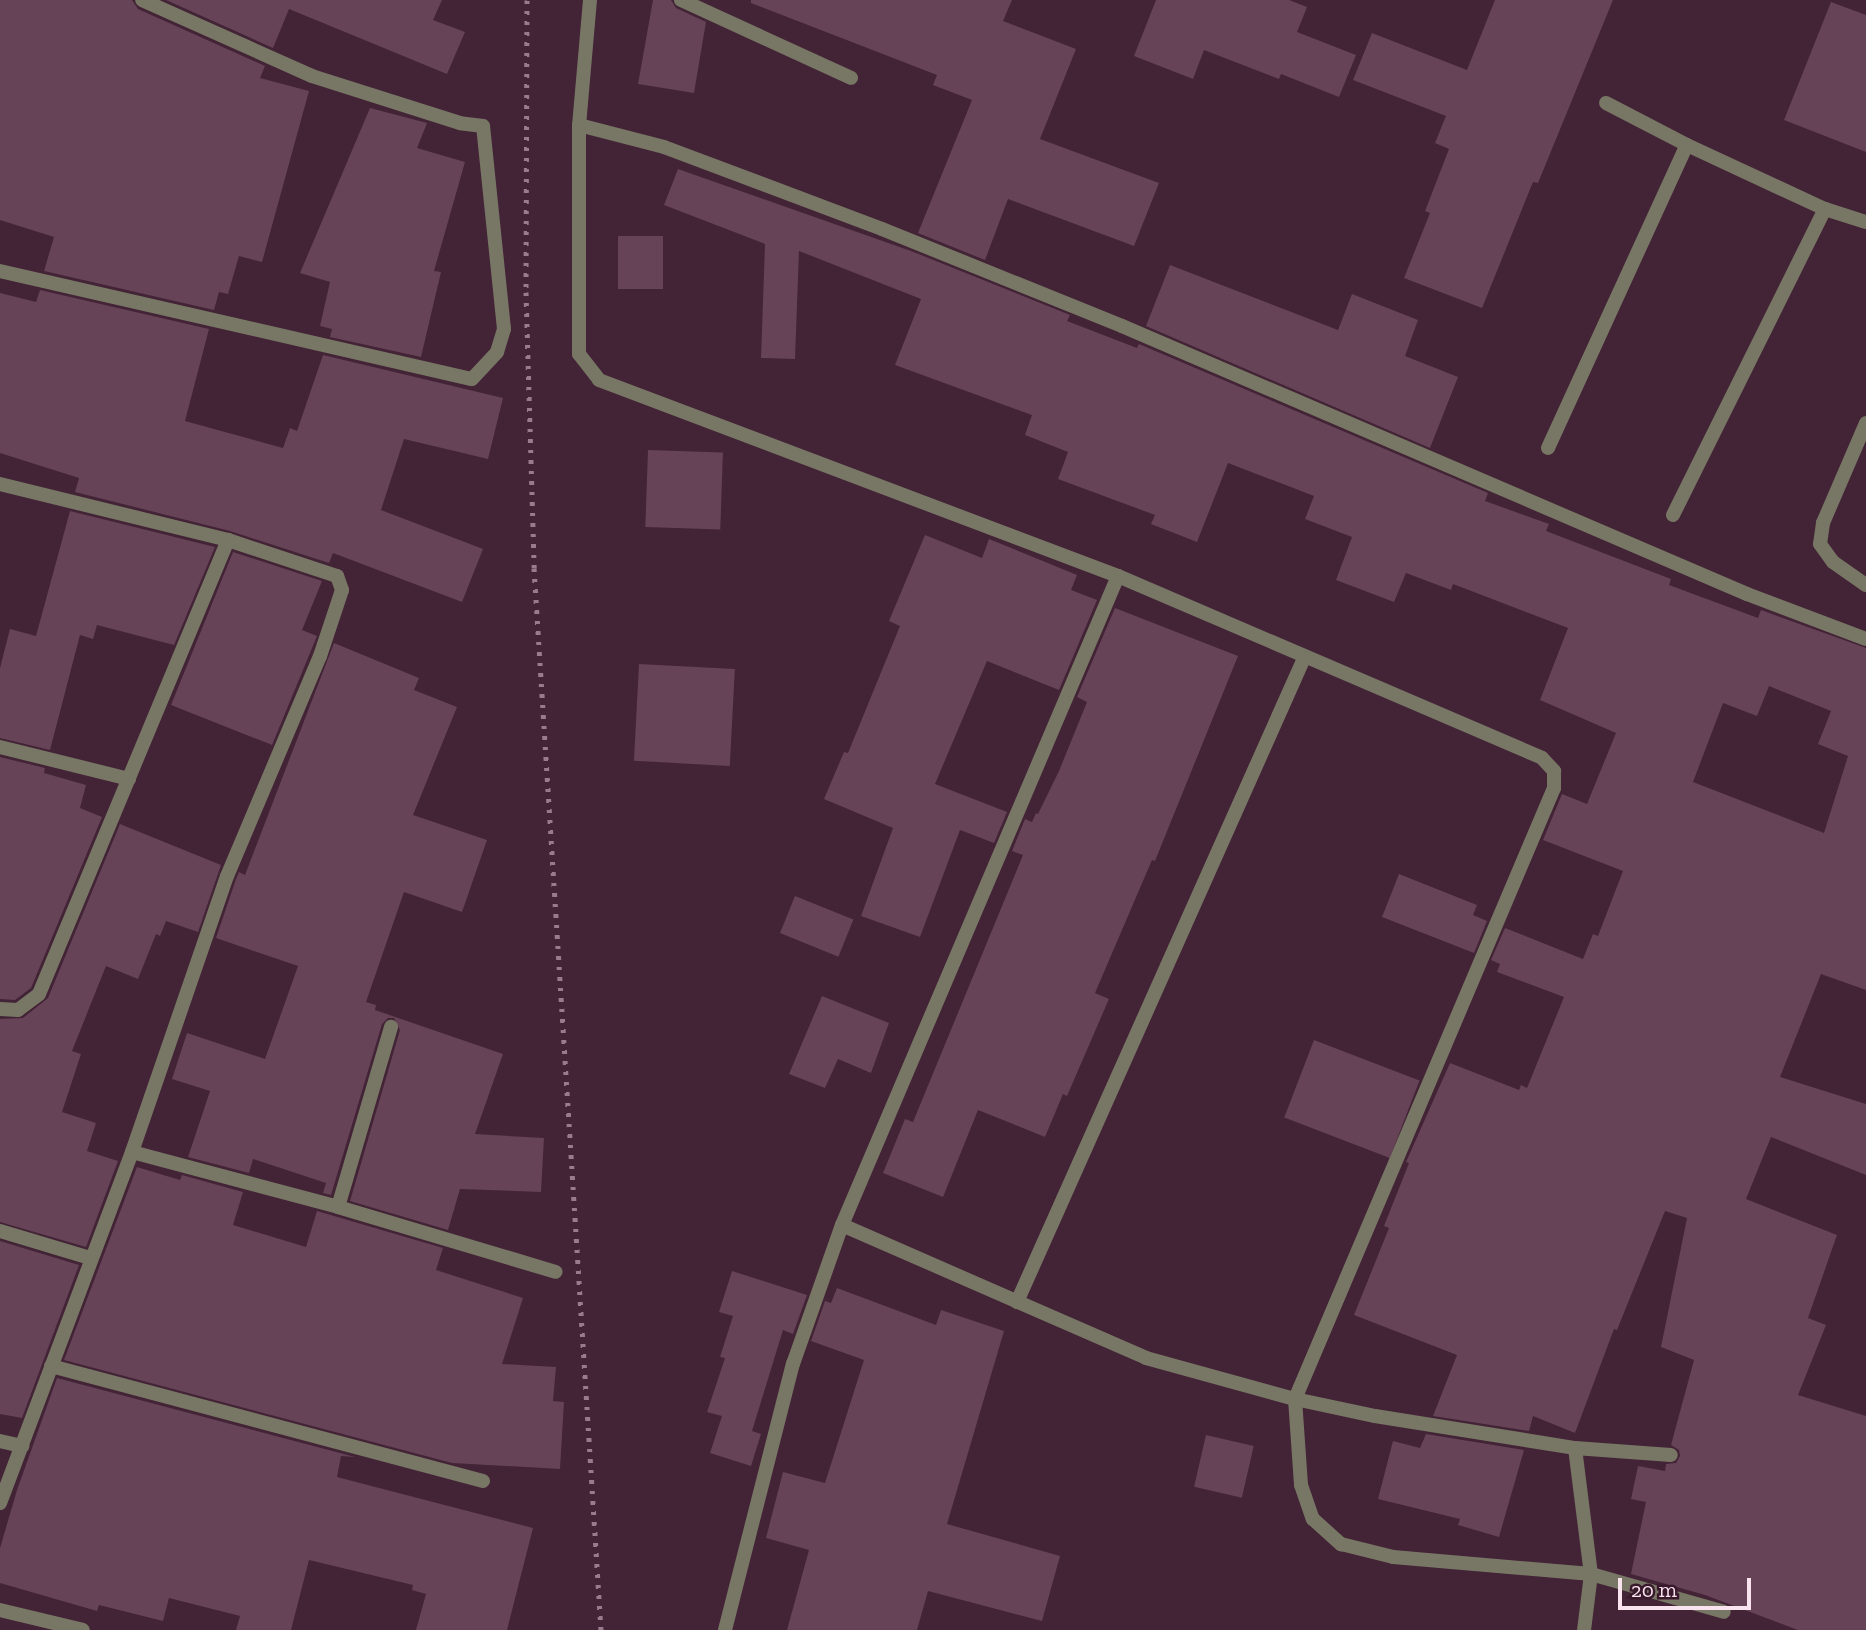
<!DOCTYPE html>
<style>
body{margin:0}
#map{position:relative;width:1866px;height:1630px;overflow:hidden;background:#432336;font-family:"Zilla Slab",serif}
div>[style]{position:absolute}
.building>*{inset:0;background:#664357;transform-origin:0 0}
.lane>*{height:14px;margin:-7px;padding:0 7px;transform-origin:7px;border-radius:7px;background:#787765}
.street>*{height:14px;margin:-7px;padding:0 7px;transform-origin:7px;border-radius:7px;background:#787765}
.rail>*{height:5px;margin-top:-2.5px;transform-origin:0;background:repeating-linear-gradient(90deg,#987c8b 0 3.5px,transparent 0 10.5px)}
span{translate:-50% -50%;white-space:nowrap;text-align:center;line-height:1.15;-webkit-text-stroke:6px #38192c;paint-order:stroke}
.scale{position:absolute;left:1618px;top:1578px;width:133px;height:32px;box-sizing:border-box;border:4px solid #f9e3ee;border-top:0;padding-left:9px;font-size:21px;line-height:24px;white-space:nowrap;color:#f9e3ee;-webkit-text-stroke:5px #38192c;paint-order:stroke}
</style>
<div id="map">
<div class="building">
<i style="clip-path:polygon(0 0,132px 0,138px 9px,265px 66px,260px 78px,309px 91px,262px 262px,239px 256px,228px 294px,219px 292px,214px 310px,44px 271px,54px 237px,0 220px)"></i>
<i style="clip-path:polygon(166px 0,442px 0,433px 20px,465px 32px,447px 74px,289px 9px,273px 48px)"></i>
<i style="clip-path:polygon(653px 0,671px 0,676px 8px,706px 22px,694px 93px,638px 84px)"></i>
<i style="clip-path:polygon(751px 0,1012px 0,1003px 21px,1076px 49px,1040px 139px,1159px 183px,1134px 246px,1008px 199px,985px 260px,918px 233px,972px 100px,933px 85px,937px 75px,751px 3px)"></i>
<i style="clip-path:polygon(1156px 0,1289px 0,1307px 7px,1297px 32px,1356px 55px,1339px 97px,1281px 74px,1279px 79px,1204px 50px,1193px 79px,1134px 56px)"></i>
<i style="clip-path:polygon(1495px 0,1613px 0,1538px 183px,1533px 182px,1482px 308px,1404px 278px,1430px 213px,1425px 211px,1449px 149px,1435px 143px,1446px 116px,1353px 80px,1372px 33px,1467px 70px)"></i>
<i style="clip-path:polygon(1831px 2px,1866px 15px,1866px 152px,1784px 120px)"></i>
<i style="clip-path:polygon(370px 108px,427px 123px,417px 148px,465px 162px,434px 271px,441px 272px,421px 357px,330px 337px,332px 329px,320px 326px,330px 282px,300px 273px)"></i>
<i style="clip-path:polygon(evenodd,678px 169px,911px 251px,1070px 315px,1067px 321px,1137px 348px,1139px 344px,1488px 493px,1485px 501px,1549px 524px,1546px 531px,1671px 579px,1669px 585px,1758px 618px,1761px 610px,1866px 648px,1866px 990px,1821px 974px,1780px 1077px,1866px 1104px,1866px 1175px,1771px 1137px,1746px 1199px,1837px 1235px,1808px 1318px,1826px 1325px,1798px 1395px,1866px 1416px,1866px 1630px,1798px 1630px,1705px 1595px,1631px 1574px,1646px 1502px,1631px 1499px,1638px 1466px,1665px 1471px,1666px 1464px,1676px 1463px,1680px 1456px,1679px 1450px,1671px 1445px,1694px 1360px,1661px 1347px,1687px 1218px,1665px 1211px,1617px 1330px,1614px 1329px,1575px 1433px,1533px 1416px,1529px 1431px,1433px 1416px,1457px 1355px,1354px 1315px,1389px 1228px,1384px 1226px,1409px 1163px,1406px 1162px,1450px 1063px,1519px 1090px,1521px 1085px,1527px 1088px,1564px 997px,1497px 972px,1500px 964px,1491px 960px,1505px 928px,1583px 959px,1593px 934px,1598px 936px,1623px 871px,1543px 840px,1562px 794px,1587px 804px,1616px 733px,1540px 700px,1568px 628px,1453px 584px,1451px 590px,1406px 573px,1394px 602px,1336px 580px,1352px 537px,1305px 519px,1314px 496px,1228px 463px,1197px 542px,1151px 524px,1155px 515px,1058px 479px,1068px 452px,1025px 435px,1032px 415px,895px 365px,921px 299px,799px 251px,795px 359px,761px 358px,765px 244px,664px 205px,678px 169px,1769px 686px,1831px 711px,1818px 744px,1848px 756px,1824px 833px,1693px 782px,1723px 703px,1757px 716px,1769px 686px)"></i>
<i style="left:618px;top:236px;width:45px;height:53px"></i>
<i style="clip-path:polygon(1170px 265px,1338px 330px,1352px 294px,1418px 320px,1405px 356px,1458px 377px,1430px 448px,1146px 326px)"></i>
<i style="clip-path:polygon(40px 290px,209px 329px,185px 421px,283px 448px,290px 428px,297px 431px,323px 355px,503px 398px,488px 459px,404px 439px,381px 510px,483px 549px,462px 602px,333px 553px,329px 563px,230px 531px,75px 492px,79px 478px,0 453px,0 293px,36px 302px)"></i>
<i style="left:648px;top:450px;width:75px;height:77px;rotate:2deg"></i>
<i style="clip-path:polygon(70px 511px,215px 547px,174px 645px,97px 625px,93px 639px,80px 635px,50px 750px,0 738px,0 668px,10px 629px,36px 636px)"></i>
<i style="clip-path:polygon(925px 535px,982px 558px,989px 539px,1077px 575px,1071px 590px,1097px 600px,1059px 690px,987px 661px,935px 784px,1007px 812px,994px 843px,960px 830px,920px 937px,861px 916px,893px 828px,824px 799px,844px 752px,848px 753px,900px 626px,889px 621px)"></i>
<i style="clip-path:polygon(233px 552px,322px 581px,302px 630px,317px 636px,272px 745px,171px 705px)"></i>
<i style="clip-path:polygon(1115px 608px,1238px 656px,1155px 861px,1152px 860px,1095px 993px,1109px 999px,1067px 1096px,1063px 1094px,1045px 1137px,978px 1110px,943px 1197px,883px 1173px,905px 1119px,913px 1122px,1023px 855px,1012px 851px,1025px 819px,1032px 822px,1036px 813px,1038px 814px,1059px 771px,1087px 702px,1077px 697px)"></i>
<i style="clip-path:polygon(334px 643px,419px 678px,414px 690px,457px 707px,413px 815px,487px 840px,462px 912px,404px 892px,366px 1002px,376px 1005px,375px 1010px,503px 1054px,475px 1134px,544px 1138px,541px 1192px,460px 1189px,448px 1230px,350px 1201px,400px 1030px,394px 1018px,388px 1018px,382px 1024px,331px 1195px,323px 1193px,326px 1183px,253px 1159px,249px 1173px,188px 1157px,210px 1091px,172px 1079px,187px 1033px,265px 1059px,298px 966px,216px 938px,236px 879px,239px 872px,245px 875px)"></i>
<i style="left:639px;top:664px;width:96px;height:97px;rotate:3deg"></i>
<i style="clip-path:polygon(0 757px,45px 768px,44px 773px,86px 785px,80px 808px,102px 817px,31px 988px,15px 1000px,0 999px)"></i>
<i style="clip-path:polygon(120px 824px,221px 865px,198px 932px,166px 921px,160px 936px,156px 934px,138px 979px,106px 966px,72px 1051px,81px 1054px,62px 1112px,96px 1123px,87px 1151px,118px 1161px,86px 1247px,0 1222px,0 1019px,23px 1018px,48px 998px)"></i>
<i style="clip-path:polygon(1399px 874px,1477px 905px,1473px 915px,1487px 921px,1474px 953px,1382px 917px)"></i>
<i style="left:795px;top:896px;width:63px;height:40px;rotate:22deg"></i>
<i style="clip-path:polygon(822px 996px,889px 1023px,871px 1073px,838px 1059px,825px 1088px,789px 1074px)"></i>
<i style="left:1314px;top:1040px;width:113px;height:83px;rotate:21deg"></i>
<i style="clip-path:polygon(137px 1167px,180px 1180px,182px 1175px,243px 1192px,233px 1225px,306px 1247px,317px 1211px,443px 1248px,436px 1270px,523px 1298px,502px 1364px,556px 1367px,553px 1401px,564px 1402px,560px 1469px,452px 1463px,64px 1360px)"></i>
<i style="clip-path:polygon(0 1241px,79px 1265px,22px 1418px,0 1414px)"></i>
<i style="clip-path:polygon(732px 1271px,807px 1295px,793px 1334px,783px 1330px,752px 1431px,761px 1434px,751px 1466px,710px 1453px,722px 1416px,707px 1412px,725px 1358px,720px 1357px,733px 1316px,719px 1312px)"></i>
<i style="clip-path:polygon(837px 1288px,936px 1325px,941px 1310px,1004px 1331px,947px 1524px,1060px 1556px,1042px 1621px,928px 1591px,917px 1630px,787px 1630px,809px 1550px,766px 1538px,783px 1472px,825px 1483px,864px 1360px,811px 1341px,825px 1301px,831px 1303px)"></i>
<i style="clip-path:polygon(57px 1378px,355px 1457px,341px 1456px,337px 1477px,533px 1528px,507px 1630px,416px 1630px,426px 1594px,412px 1590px,413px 1585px,309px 1560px,291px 1630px,236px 1630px,240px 1616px,169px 1598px,163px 1621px,99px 1605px,97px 1611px,0 1583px,0 1548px,17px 1490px)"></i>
<i style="clip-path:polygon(1426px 1434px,1524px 1450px,1499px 1537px,1458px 1525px,1460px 1519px,1378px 1499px,1393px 1441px,1420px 1448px)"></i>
<i style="left:1206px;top:1435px;width:49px;height:53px;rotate:13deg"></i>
</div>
<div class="lane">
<i style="left:1606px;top:103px;width:91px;rotate:27.4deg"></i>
<i style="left:1687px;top:145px;width:152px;rotate:24.9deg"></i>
<i style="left:1825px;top:209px;width:43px;rotate:17.6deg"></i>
<i style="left:1866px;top:423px;width:109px;rotate:113.3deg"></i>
<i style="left:1823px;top:523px;width:21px;rotate:98deg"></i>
<i style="left:1820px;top:544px;width:22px;rotate:54deg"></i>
<i style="left:1833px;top:562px;width:40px;rotate:34.9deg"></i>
<i style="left:1548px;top:448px;width:333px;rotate:-65.4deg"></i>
<i style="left:1673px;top:515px;width:342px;rotate:-63.6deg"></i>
</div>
<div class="street">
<i style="left:590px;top:0;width:125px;rotate:95deg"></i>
<i style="left:579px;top:125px;width:229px;rotate:90deg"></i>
<i style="left:579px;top:354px;width:33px;rotate:52deg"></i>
<i style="left:599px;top:380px;width:555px;rotate:20.69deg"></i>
<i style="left:1118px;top:576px;width:461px;rotate:23.2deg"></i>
<i style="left:1542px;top:758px;width:18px;rotate:47deg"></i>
<i style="left:1554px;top:771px;width:17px;rotate:90deg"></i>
<i style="left:1554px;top:788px;width:664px;rotate:112.97deg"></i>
<i style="left:1295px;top:1399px;width:86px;rotate:86deg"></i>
<i style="left:1301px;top:1485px;width:36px;rotate:71deg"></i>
<i style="left:1313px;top:1519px;width:38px;rotate:42deg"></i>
<i style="left:1341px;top:1544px;width:54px;rotate:14deg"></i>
<i style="left:1393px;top:1557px;width:199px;rotate:4.9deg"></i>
<i style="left:1591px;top:1574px;width:138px;rotate:15.9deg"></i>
<i style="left:681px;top:0;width:187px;rotate:24.6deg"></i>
<i style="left:579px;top:125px;width:88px;rotate:14.5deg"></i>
<i style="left:664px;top:147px;width:233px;rotate:20.6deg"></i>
<i style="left:882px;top:229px;width:259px;rotate:22deg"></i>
<i style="left:1122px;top:326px;width:680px;rotate:23.21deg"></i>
<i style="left:1747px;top:594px;width:127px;rotate:20.7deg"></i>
<i style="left:0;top:271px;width:484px;rotate:12.9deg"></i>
<i style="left:472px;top:379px;width:37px;rotate:-47deg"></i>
<i style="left:497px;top:352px;width:24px;rotate:-73deg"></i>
<i style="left:504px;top:329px;width:204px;rotate:-95.9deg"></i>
<i style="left:483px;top:126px;width:23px;rotate:-173deg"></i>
<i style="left:460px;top:123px;width:155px;rotate:-162.4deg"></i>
<i style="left:312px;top:76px;width:186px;rotate:-155.9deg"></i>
<i style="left:0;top:484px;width:235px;rotate:13.8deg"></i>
<i style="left:228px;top:540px;width:115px;rotate:18.3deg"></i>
<i style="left:337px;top:576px;width:15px;rotate:70deg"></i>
<i style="left:342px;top:590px;width:70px;rotate:108.4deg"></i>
<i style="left:320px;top:656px;width:239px;rotate:112.9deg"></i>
<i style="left:227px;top:876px;width:292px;rotate:109deg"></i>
<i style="left:132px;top:1152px;width:375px;rotate:110.6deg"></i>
<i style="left:1118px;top:576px;width:705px;rotate:113.04deg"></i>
<i style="left:842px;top:1225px;width:332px;rotate:23.6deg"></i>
<i style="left:1146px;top:1358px;width:155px;rotate:15.4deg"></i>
<i style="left:1295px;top:1399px;width:82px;rotate:12deg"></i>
<i style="left:1375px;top:1416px;width:203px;rotate:9.1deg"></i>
<i style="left:1575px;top:1448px;width:96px;rotate:4.2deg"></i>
<i style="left:0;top:747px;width:133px;rotate:13.9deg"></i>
<i style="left:0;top:1009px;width:18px;rotate:3deg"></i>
<i style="left:18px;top:1010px;width:26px;rotate:-37deg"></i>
<i style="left:39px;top:994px;width:492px;rotate:-67.4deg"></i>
<i style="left:132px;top:1152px;width:213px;rotate:14.9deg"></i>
<i style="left:338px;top:1207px;width:227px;rotate:16.6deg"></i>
<i style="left:338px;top:1207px;width:188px;rotate:-73.6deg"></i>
<i style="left:0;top:1231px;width:94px;rotate:16.7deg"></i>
<i style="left:1017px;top:1302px;width:707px;rotate:-65.97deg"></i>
<i style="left:51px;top:1366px;width:447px;rotate:14.9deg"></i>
<i style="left:0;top:1441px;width:23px;rotate:13deg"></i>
<i style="left:1575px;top:1448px;width:127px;rotate:82.8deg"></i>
<i style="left:1591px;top:1574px;width:56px;rotate:97.1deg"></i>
<i style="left:0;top:1610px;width:85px;rotate:13.5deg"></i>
<i style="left:725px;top:1630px;width:275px;rotate:-75.7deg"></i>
<i style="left:793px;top:1364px;width:147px;rotate:-70.6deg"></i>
</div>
<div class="rail">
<i style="left:527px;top:0;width:292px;rotate:90.2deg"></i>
<i style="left:526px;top:292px;width:276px;rotate:88.3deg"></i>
<i style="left:534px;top:568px;width:1064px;rotate:86.39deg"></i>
</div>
<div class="scale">20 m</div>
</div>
